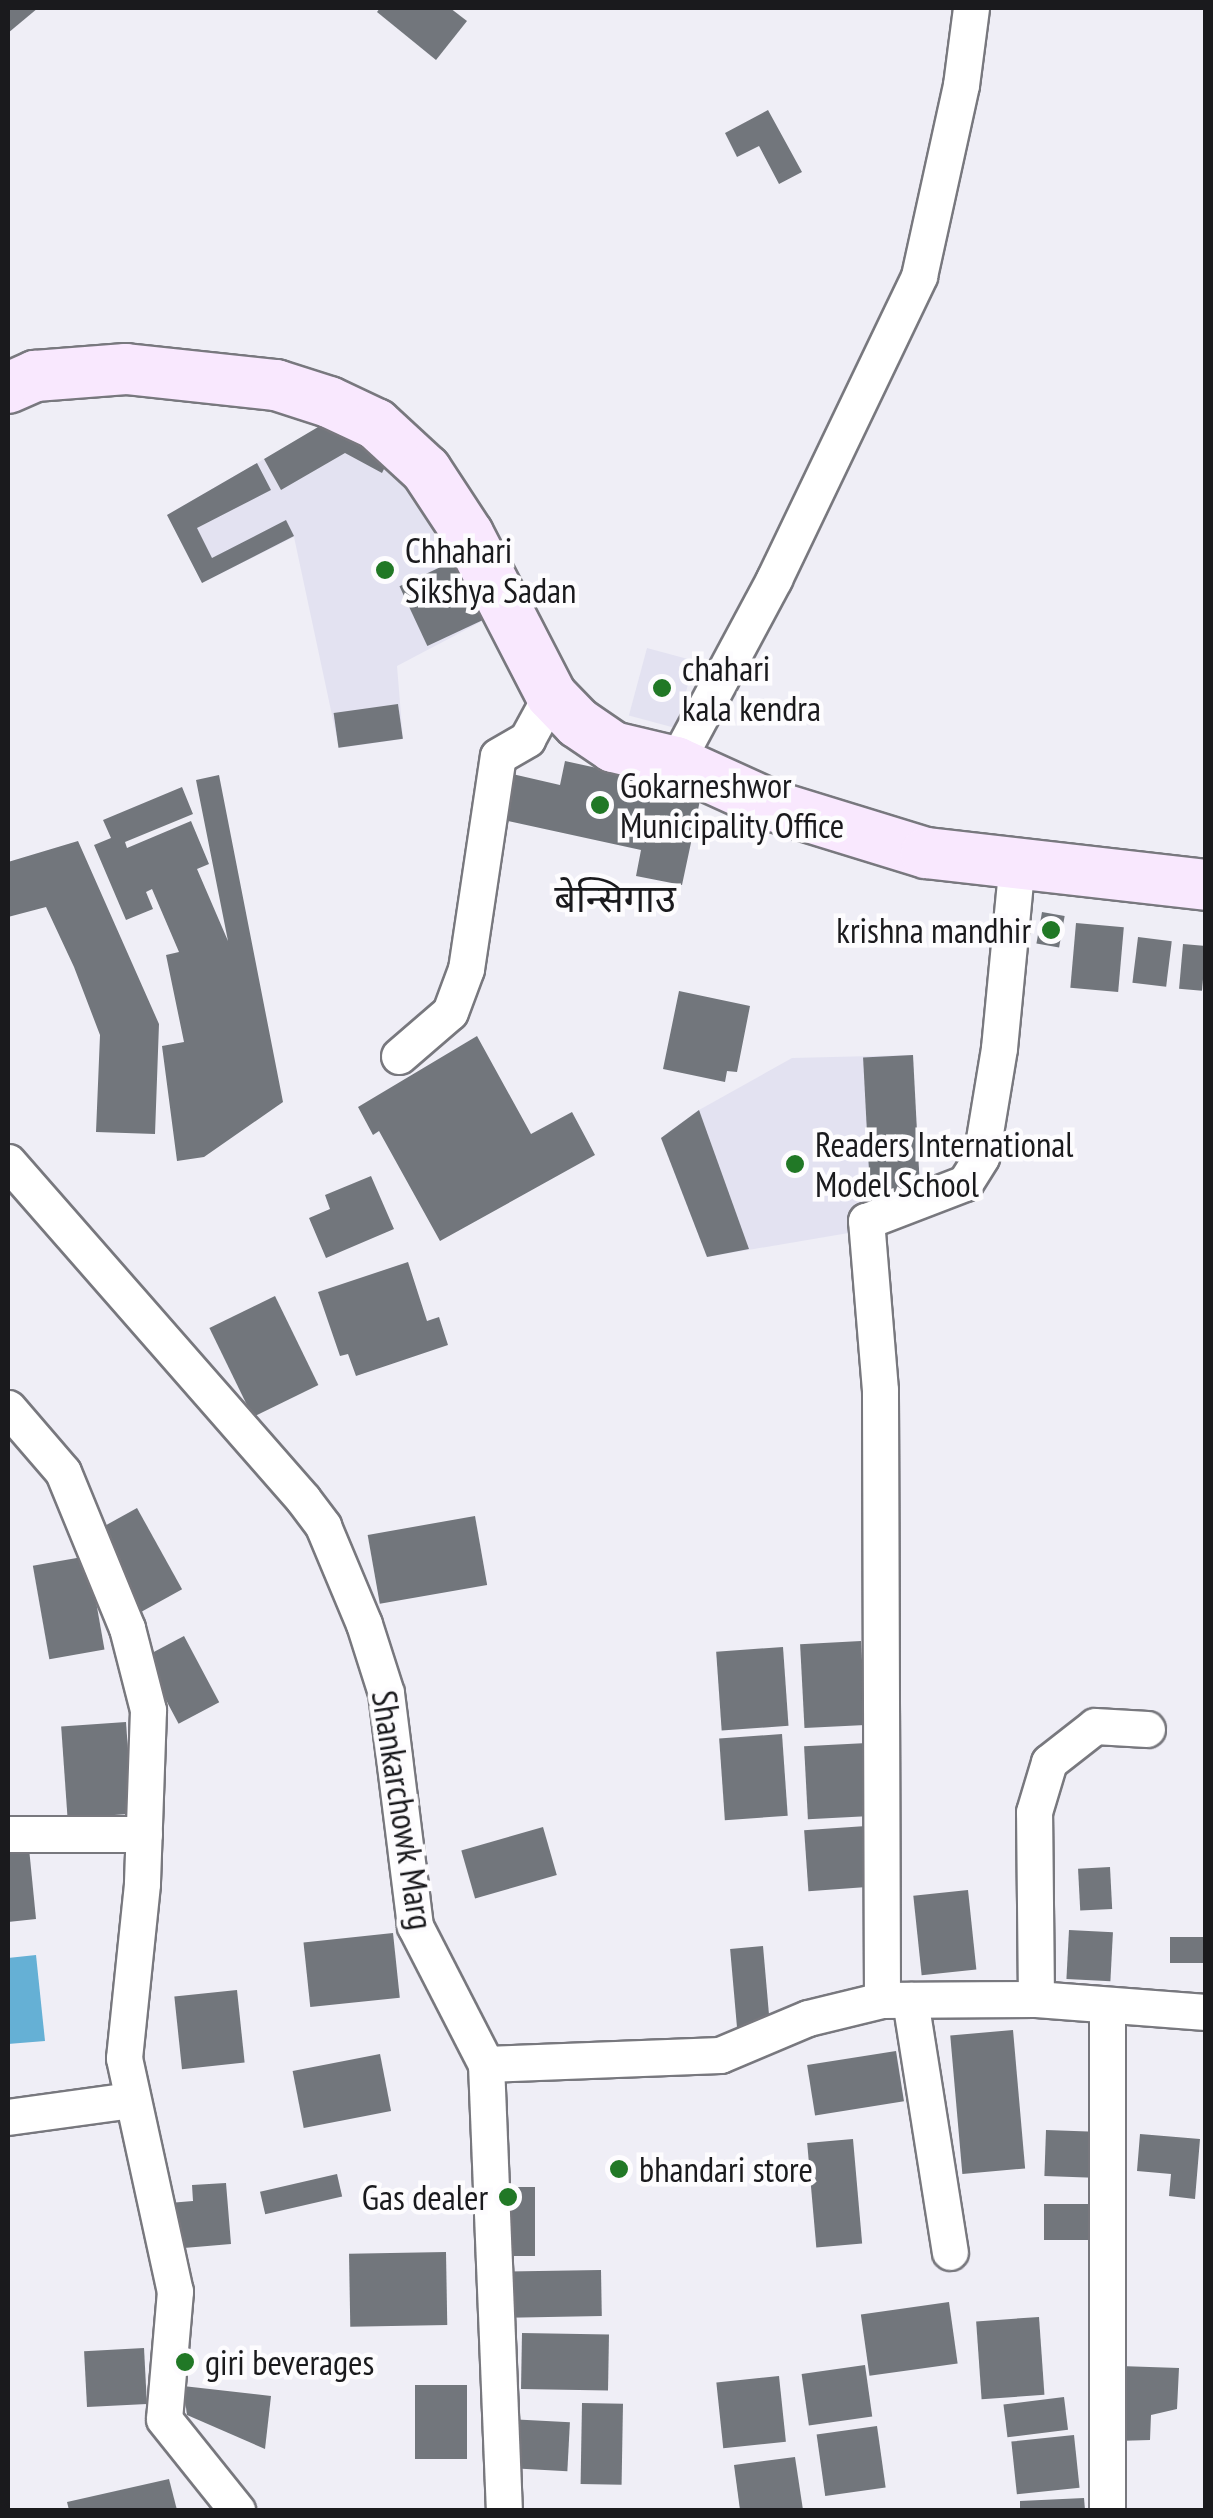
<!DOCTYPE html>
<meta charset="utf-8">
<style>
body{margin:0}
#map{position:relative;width:1213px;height:2518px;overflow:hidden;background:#efeef6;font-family:"PT Sans Narrow","Noto Sans Devanagari",sans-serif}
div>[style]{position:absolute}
.built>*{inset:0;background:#e3e2f1;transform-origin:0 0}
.water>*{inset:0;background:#65b0d5}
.building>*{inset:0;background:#72767c;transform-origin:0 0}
.roads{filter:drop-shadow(2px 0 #78787e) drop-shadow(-2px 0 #78787e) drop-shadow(0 2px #78787e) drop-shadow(0 -2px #78787e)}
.minor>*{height:35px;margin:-17.5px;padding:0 17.5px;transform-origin:17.5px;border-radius:17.5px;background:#fff}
.secondary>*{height:50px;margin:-25px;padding:0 25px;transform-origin:25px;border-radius:25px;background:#f9e8fe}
.dots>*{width:28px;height:28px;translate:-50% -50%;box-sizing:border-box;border:5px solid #fdfcfe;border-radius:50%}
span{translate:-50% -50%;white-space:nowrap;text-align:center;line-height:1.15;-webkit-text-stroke:9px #fdfcfe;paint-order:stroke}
.poi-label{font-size:35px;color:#1a1a1d}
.left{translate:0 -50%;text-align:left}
.right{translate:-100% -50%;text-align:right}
.street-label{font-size:35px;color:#1a1a1d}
.neighbourhood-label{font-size:38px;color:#1a1a1d}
.frame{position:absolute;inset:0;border:10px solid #1a1a1d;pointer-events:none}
</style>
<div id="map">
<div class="built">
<i style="clip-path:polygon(394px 449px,490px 617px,397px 666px,403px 739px,339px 748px,294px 537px,202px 583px,167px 515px,264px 459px)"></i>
<i style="left:647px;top:648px;width:49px;height:70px;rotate:15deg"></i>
<i style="clip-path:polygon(913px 1055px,919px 1221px,707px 1257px,661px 1138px,699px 1110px,792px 1058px)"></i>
</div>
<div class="water">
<i style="clip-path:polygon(36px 1955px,45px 2041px,8px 2044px,8px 1958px)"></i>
</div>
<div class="building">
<i style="clip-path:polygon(8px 8px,38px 8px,8px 33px)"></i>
<i style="clip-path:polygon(380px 8px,450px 8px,467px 21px,436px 60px,377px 12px)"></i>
<i style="clip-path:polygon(768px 110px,802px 172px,779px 184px,759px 146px,737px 157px,725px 133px)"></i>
<i style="clip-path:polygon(335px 417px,394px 449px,382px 473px,345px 453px,281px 490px,264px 459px)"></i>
<i style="clip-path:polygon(257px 463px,271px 490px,197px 528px,212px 558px,286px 520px,294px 536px,202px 583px,167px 515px)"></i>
<i style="left:462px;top:557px;width:66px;height:69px;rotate:65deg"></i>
<i style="left:398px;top:704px;width:35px;height:65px;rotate:82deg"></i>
<i style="clip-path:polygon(565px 761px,702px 791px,682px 885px,636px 876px,641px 850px,499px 819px,508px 773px,560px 785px)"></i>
<i style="clip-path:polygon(219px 775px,283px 1102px,204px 1157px,177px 1161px,162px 1046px,184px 1042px,166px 955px,179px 952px,152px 889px,146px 892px,153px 909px,126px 920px,94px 845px,111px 838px,103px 820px,182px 787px,193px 814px,125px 842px,127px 848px,191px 821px,209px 864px,197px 869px,228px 941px,196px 780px)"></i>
<i style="clip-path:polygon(78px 841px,159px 1024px,155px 1134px,96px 1132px,100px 1035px,74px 967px,46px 907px,8px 917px,8px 862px)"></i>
<i style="left:1042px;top:912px;width:23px;height:32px;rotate:10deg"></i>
<i style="left:1076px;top:923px;width:48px;height:65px;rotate:5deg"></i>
<i style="left:1138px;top:937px;width:34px;height:46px;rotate:7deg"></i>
<i style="left:1183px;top:944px;width:23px;height:45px;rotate:5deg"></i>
<i style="clip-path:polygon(679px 991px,750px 1006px,737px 1072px,727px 1071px,725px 1082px,663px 1069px)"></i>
<i style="clip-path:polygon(477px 1036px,531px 1134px,572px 1112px,595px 1155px,440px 1241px,379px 1131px,373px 1135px,358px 1107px)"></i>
<i style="left:913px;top:1055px;width:136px;height:50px;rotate:87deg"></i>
<i style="clip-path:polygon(699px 1110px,749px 1249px,707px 1257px,661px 1138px)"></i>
<i style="clip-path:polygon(371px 1176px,394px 1229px,326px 1258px,309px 1218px,330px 1209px,325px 1195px)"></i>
<i style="clip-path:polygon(408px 1262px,427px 1321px,439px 1317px,448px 1345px,356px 1376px,348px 1354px,340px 1356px,318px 1292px)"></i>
<i style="left:275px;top:1296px;width:99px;height:73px;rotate:64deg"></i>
<i style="left:137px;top:1508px;width:93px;height:49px;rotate:61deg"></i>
<i style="left:475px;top:1516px;width:70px;height:109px;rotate:80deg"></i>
<i style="left:88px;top:1556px;width:95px;height:56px;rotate:80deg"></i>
<i style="left:184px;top:1636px;width:75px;height:46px;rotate:62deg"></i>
<i style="left:861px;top:1641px;width:84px;height:61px;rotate:87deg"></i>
<i style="left:783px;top:1647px;width:79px;height:67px;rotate:86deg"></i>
<i style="left:126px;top:1722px;width:92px;height:65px;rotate:86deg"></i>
<i style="left:782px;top:1734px;width:82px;height:63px;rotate:86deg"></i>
<i style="left:867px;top:1743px;width:73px;height:63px;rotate:87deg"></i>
<i style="left:866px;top:1826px;width:61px;height:62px;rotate:86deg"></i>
<i style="left:543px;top:1827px;width:50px;height:85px;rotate:74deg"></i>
<i style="clip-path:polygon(28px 1838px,36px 1919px,8px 1922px,8px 1840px)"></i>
<i style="left:1110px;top:1867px;width:42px;height:32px;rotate:87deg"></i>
<i style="left:968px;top:1890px;width:80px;height:55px;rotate:84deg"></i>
<i style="left:1069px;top:1930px;width:44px;height:49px;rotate:3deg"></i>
<i style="left:393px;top:1933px;width:65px;height:90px;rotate:84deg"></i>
<i style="left:1170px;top:1937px;width:36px;height:26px"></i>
<i style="left:763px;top:1946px;width:85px;height:33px;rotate:85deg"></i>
<i style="left:237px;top:1990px;width:73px;height:63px;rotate:84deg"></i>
<i style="left:1013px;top:2030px;width:139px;height:63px;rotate:85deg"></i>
<i style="left:896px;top:2051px;width:51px;height:90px;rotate:81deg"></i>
<i style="left:380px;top:2054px;width:58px;height:89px;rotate:79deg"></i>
<i style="left:1046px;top:2130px;width:56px;height:46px;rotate:2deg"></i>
<i style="clip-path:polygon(1140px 2134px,1200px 2139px,1195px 2199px,1169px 2196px,1171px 2174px,1137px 2171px)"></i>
<i style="left:853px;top:2139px;width:105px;height:46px;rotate:85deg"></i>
<i style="left:337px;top:2174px;width:23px;height:79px;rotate:77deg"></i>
<i style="clip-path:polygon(226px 2183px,231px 2244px,172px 2249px,169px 2203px,193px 2201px,192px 2185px)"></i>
<i style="left:495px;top:2187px;width:40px;height:69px"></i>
<i style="left:1044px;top:2204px;width:58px;height:36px"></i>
<i style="left:446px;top:2252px;width:73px;height:97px;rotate:89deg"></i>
<i style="left:601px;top:2270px;width:46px;height:96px;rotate:89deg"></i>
<i style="left:949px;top:2302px;width:62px;height:89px;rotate:82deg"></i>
<i style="left:1039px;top:2317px;width:78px;height:63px;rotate:86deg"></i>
<i style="left:522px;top:2333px;width:87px;height:56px;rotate:1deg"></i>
<i style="left:144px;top:2348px;width:56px;height:60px;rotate:87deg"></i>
<i style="left:865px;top:2365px;width:52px;height:64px;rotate:82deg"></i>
<i style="clip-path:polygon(1120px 2366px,1179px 2368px,1177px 2409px,1151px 2415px,1150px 2440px,1116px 2441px)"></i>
<i style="left:779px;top:2376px;width:66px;height:63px;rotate:84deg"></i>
<i style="left:415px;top:2385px;width:52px;height:74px"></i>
<i style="clip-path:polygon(183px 2386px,271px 2396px,265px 2449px,187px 2415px)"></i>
<i style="left:1064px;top:2397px;width:33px;height:61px;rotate:83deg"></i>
<i style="left:582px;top:2403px;width:41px;height:81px;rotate:1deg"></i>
<i style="left:507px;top:2419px;width:63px;height:49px;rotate:3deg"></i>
<i style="left:877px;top:2426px;width:62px;height:61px;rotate:82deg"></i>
<i style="left:1074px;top:2435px;width:53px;height:63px;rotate:84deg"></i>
<i style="clip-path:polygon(795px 2457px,803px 2510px,740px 2510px,734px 2465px)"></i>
<i style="clip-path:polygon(169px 2479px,177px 2510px,69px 2510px,67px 2502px)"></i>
<i style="clip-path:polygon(1084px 2498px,1085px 2510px,1020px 2510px,1020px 2501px)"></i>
</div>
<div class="roads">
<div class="minor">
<i style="left:676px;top:762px;width:208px;rotate:-61.8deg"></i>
<i style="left:774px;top:579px;width:336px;rotate:-64.4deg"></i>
<i style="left:919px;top:276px;width:196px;rotate:-77.6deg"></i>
<i style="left:961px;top:85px;width:78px;rotate:-82.6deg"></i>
<i style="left:399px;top:1056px;width:67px;rotate:-40.8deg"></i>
<i style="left:450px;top:1012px;width:46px;rotate:-69.6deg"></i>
<i style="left:466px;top:969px;width:215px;rotate:-81.5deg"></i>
<i style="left:498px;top:756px;width:34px;rotate:-30deg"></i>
<i style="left:527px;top:739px;width:50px;rotate:-61.4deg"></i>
<i style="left:8px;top:1162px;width:448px;rotate:48.8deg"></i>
<i style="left:303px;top:1499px;width:34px;rotate:53deg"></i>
<i style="left:323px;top:1526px;width:106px;rotate:67.3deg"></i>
<i style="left:364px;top:1624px;width:72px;rotate:72.3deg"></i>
<i style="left:386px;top:1693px;width:235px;rotate:82.9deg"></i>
<i style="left:415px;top:1926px;width:155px;rotate:62.8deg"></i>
<i style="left:486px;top:2064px;width:446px;rotate:87.7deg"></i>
<i style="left:8px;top:1408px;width:84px;rotate:49.3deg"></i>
<i style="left:63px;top:1472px;width:169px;rotate:67.7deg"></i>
<i style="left:127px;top:1628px;width:85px;rotate:75.6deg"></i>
<i style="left:148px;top:1710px;width:174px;rotate:92deg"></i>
<i style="left:142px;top:1884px;width:175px;rotate:95.9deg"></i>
<i style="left:124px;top:2058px;width:239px;rotate:77.7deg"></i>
<i style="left:175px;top:2291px;width:128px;rotate:94.9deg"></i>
<i style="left:164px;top:2419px;width:117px;rotate:51.3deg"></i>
<i style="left:8px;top:1834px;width:136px"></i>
<i style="left:1036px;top:1999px;width:187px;rotate:-90.6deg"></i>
<i style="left:1034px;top:1812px;width:52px;rotate:-73.3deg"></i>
<i style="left:1049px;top:1762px;width:58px;rotate:-38deg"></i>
<i style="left:1095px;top:1726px;width:52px;rotate:3.3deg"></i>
<i style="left:882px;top:2000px;width:610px;rotate:-90.19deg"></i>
<i style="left:880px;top:1390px;width:170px;rotate:-94.7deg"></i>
<i style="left:866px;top:1221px;width:106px;rotate:-21deg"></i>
<i style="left:965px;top:1183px;width:31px;rotate:-58deg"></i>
<i style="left:981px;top:1157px;width:110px;rotate:-80.6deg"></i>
<i style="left:999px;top:1048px;width:188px;rotate:-84.5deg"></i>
<i style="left:910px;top:2000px;width:255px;rotate:81deg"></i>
<i style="left:486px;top:2064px;width:234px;rotate:-2.2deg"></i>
<i style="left:720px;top:2055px;width:95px;rotate:-22.8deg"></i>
<i style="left:808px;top:2018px;width:76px;rotate:-13.7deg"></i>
<i style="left:882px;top:2000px;width:154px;rotate:-0.4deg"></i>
<i style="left:1036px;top:1999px;width:170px;rotate:4.4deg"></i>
<i style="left:8px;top:2117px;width:124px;rotate:-7.9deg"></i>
<i style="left:1107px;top:2510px;width:505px;rotate:-90deg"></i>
</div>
<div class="secondary">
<i style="left:8px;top:388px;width:30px;rotate:-24deg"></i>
<i style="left:35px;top:376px;width:91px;rotate:-4.4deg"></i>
<i style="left:126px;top:369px;width:151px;rotate:6.1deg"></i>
<i style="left:276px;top:385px;width:56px;rotate:17.8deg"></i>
<i style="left:329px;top:402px;width:52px;rotate:25.1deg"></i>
<i style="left:376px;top:424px;width:68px;rotate:42.6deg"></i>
<i style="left:426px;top:470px;width:77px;rotate:56.7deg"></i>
<i style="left:468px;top:534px;width:181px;rotate:62.7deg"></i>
<i style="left:551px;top:695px;width:39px;rotate:46deg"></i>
<i style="left:578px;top:723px;width:42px;rotate:34.4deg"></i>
<i style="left:613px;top:747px;width:65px;rotate:13.4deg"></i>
<i style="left:676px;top:762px;width:107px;rotate:24.4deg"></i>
<i style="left:773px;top:806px;width:160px;rotate:17.1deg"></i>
<i style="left:926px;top:853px;width:282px;rotate:6.5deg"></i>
</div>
</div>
<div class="dots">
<i style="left:385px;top:570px;background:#217826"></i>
<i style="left:662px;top:688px;background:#217826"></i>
<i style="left:600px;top:805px;background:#217826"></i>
<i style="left:1051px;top:930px;background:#217826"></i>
<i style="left:795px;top:1164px;background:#217826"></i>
<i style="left:619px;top:2169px;background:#217826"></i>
<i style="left:508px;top:2197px;background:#217826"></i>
<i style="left:185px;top:2362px;background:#217826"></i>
</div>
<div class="poi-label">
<span class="left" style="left:405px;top:570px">Chhahari<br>Sikshya Sadan</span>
<span class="left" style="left:682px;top:688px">chahari<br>kala kendra</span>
<span class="left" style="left:620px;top:805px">Gokarneshwor<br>Municipality Office</span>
<span class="right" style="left:1031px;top:930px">krishna mandhir</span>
<span class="left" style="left:815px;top:1164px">Readers International<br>Model School</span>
<span class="left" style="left:639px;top:2169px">bhandari store</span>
<span class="right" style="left:488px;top:2197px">Gas dealer</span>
<span class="left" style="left:205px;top:2362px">giri beverages</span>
</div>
<div class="street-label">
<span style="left:403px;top:1810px;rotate:81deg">Shankarchowk Marg</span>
</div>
<div class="neighbourhood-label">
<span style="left:615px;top:898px">बेन्सिगाउ</span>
</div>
<div class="frame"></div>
</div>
